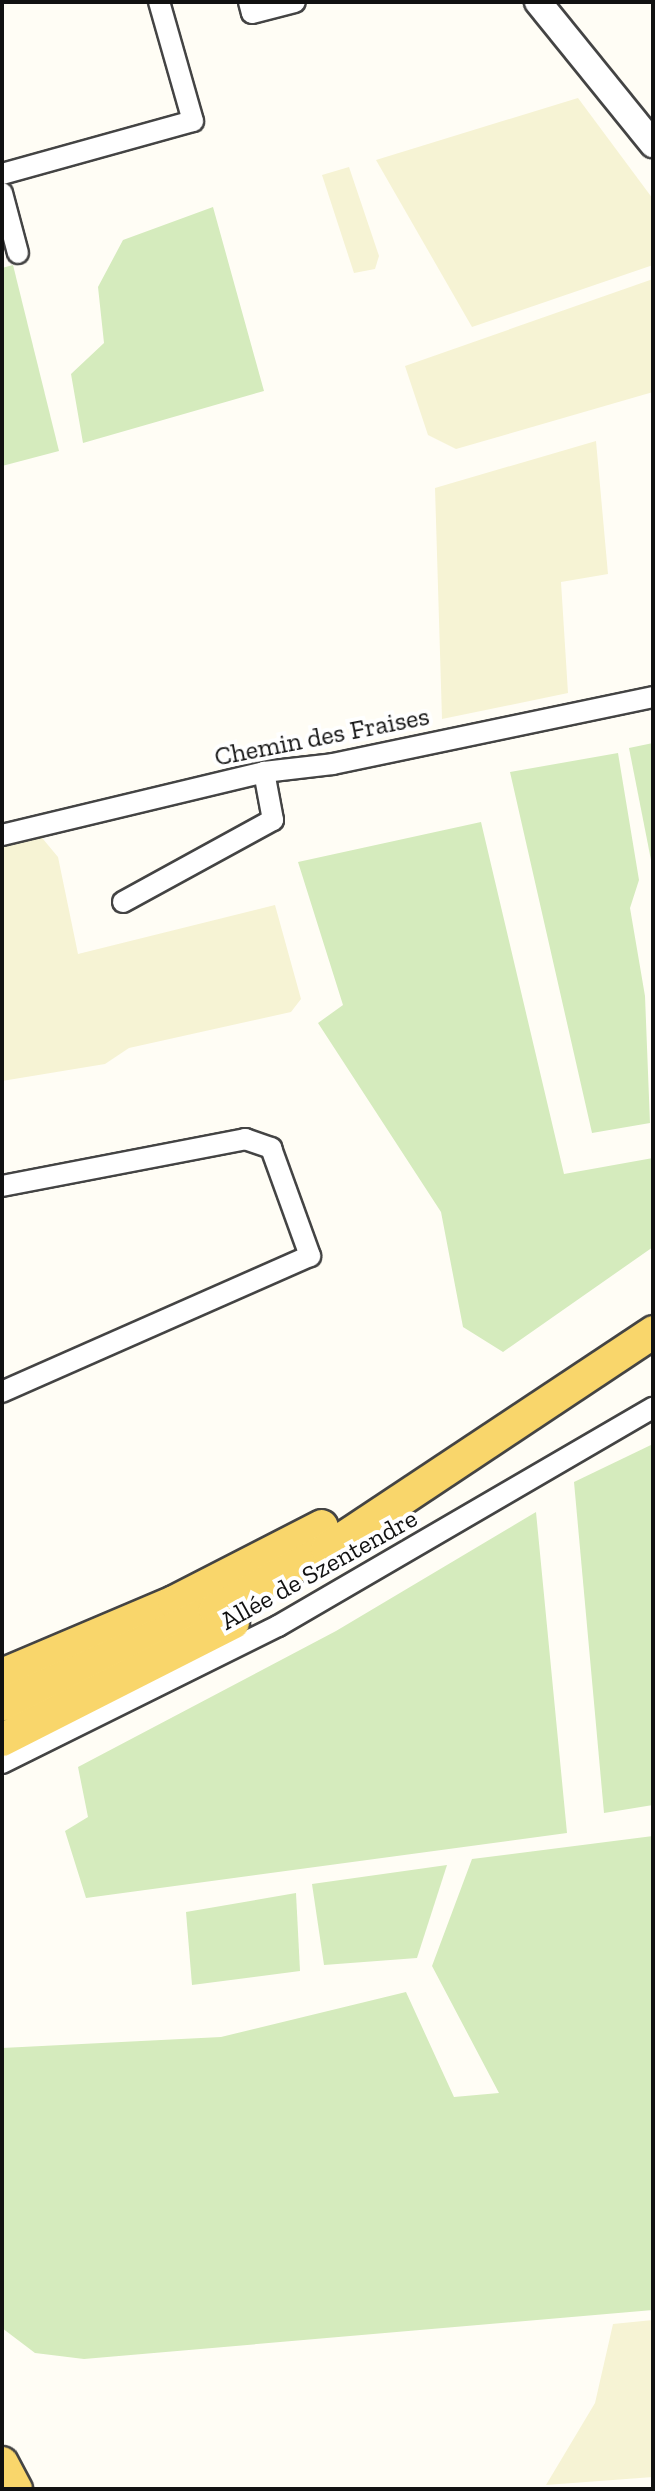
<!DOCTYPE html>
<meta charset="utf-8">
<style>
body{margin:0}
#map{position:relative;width:655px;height:2491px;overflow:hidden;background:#fffdf5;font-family:"Zilla Slab",serif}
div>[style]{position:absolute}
.farmland>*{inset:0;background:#f6f3d4}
.green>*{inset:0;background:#d5ebbd}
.roads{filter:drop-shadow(2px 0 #444) drop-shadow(-2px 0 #444) drop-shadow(0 2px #444) drop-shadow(0 -2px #444)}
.minor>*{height:20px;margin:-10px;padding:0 10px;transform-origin:10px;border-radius:10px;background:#fff}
.tertiary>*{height:26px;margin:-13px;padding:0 13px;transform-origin:13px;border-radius:13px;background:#fff}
.primary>*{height:32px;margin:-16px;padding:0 16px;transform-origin:16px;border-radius:16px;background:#f9d66b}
span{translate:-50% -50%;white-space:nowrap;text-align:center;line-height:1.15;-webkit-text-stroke:8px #fff;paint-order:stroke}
.street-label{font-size:26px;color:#111}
.frame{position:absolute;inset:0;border:4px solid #111;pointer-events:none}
</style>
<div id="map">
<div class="farmland">
<i style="clip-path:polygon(578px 98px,653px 199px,653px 265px,472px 327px,376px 160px)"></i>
<i style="clip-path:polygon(349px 167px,379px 256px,375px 269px,354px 273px,322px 175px)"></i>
<i style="clip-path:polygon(653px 279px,653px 392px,456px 449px,428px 435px,405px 366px)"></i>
<i style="clip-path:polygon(596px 441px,608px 574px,561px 582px,568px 693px,442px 719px,435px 488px)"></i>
<i style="clip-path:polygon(38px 833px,58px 857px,78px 954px,275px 905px,301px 999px,291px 1012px,129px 1048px,105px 1064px,2px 1081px,2px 843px)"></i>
<i style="clip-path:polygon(653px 2320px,653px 2477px,546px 2485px,595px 2403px,613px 2324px)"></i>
</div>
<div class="green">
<i style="clip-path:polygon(213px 207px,264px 391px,83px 443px,71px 374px,104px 343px,98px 287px,123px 240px)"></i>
<i style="clip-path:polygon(13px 265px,59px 451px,2px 466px,2px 268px)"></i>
<i style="clip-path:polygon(653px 743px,653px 860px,651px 860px,629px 748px)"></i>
<i style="clip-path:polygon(618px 753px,639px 880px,630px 908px,645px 996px,650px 1123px,592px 1133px,510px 772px)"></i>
<i style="clip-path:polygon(481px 822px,564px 1174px,653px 1158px,653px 1247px,503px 1352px,463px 1327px,441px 1212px,318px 1023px,343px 1005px,298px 862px)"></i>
<i style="clip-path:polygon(653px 1444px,653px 1805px,604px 1813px,574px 1482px)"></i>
<i style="clip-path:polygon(536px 1512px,567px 1833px,86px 1898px,65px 1831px,88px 1817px,78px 1767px,336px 1631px)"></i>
<i style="clip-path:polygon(653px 1836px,653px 2310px,84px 2359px,35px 2353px,2px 2328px,2px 2048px,221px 2037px,406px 1992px,454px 2097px,499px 2093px,432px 1966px,472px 1859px)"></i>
<i style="clip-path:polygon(447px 1865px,417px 1958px,324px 1965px,312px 1884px)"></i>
<i style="clip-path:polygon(296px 1893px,300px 1971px,192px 1985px,186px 1912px)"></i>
</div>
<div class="roads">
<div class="minor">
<i style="left:249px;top:2px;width:11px;rotate:75deg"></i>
<i style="left:252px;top:13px;width:44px;rotate:-14.3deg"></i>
<i style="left:2px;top:174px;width:198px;rotate:-15.5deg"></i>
<i style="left:193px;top:121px;width:124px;rotate:-105.9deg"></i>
<i style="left:2px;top:193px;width:62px;rotate:75.1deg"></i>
<i style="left:2px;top:835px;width:269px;rotate:-13.5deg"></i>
<i style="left:264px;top:772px;width:69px;rotate:-6.6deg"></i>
<i style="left:333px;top:764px;width:327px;rotate:-11.8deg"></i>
<i style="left:123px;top:902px;width:171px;rotate:-28.7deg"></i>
<i style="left:273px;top:820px;width:49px;rotate:-100.6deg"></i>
<i style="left:2px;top:1186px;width:248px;rotate:-10.9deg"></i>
<i style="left:245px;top:1139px;width:28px;rotate:19deg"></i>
<i style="left:271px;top:1148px;width:115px;rotate:70.1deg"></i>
<i style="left:310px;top:1256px;width:337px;rotate:156.2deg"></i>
<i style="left:2px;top:1763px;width:308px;rotate:-26.4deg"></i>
<i style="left:278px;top:1626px;width:434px;rotate:-30.2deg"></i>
</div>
<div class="tertiary">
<i style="left:538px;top:2px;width:183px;rotate:51deg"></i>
</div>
<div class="primary">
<i style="left:2px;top:1675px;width:187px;rotate:-23deg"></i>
<i style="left:174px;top:1602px;width:166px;rotate:-27.2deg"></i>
<i style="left:2px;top:1705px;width:233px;rotate:-24deg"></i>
<i style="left:215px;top:1610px;width:128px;rotate:-28.6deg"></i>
<i style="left:327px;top:1549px;width:392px;rotate:-33.6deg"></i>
<i style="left:2px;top:1740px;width:259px;rotate:-26.9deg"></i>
<i style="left:2px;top:2463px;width:30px;rotate:62deg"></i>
</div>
</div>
<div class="street-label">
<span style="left:322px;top:737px;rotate:-11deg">Chemin des Fraises</span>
<span style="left:319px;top:1570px;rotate:-29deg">Allée de Szentendre</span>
</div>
<div class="frame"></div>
</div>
